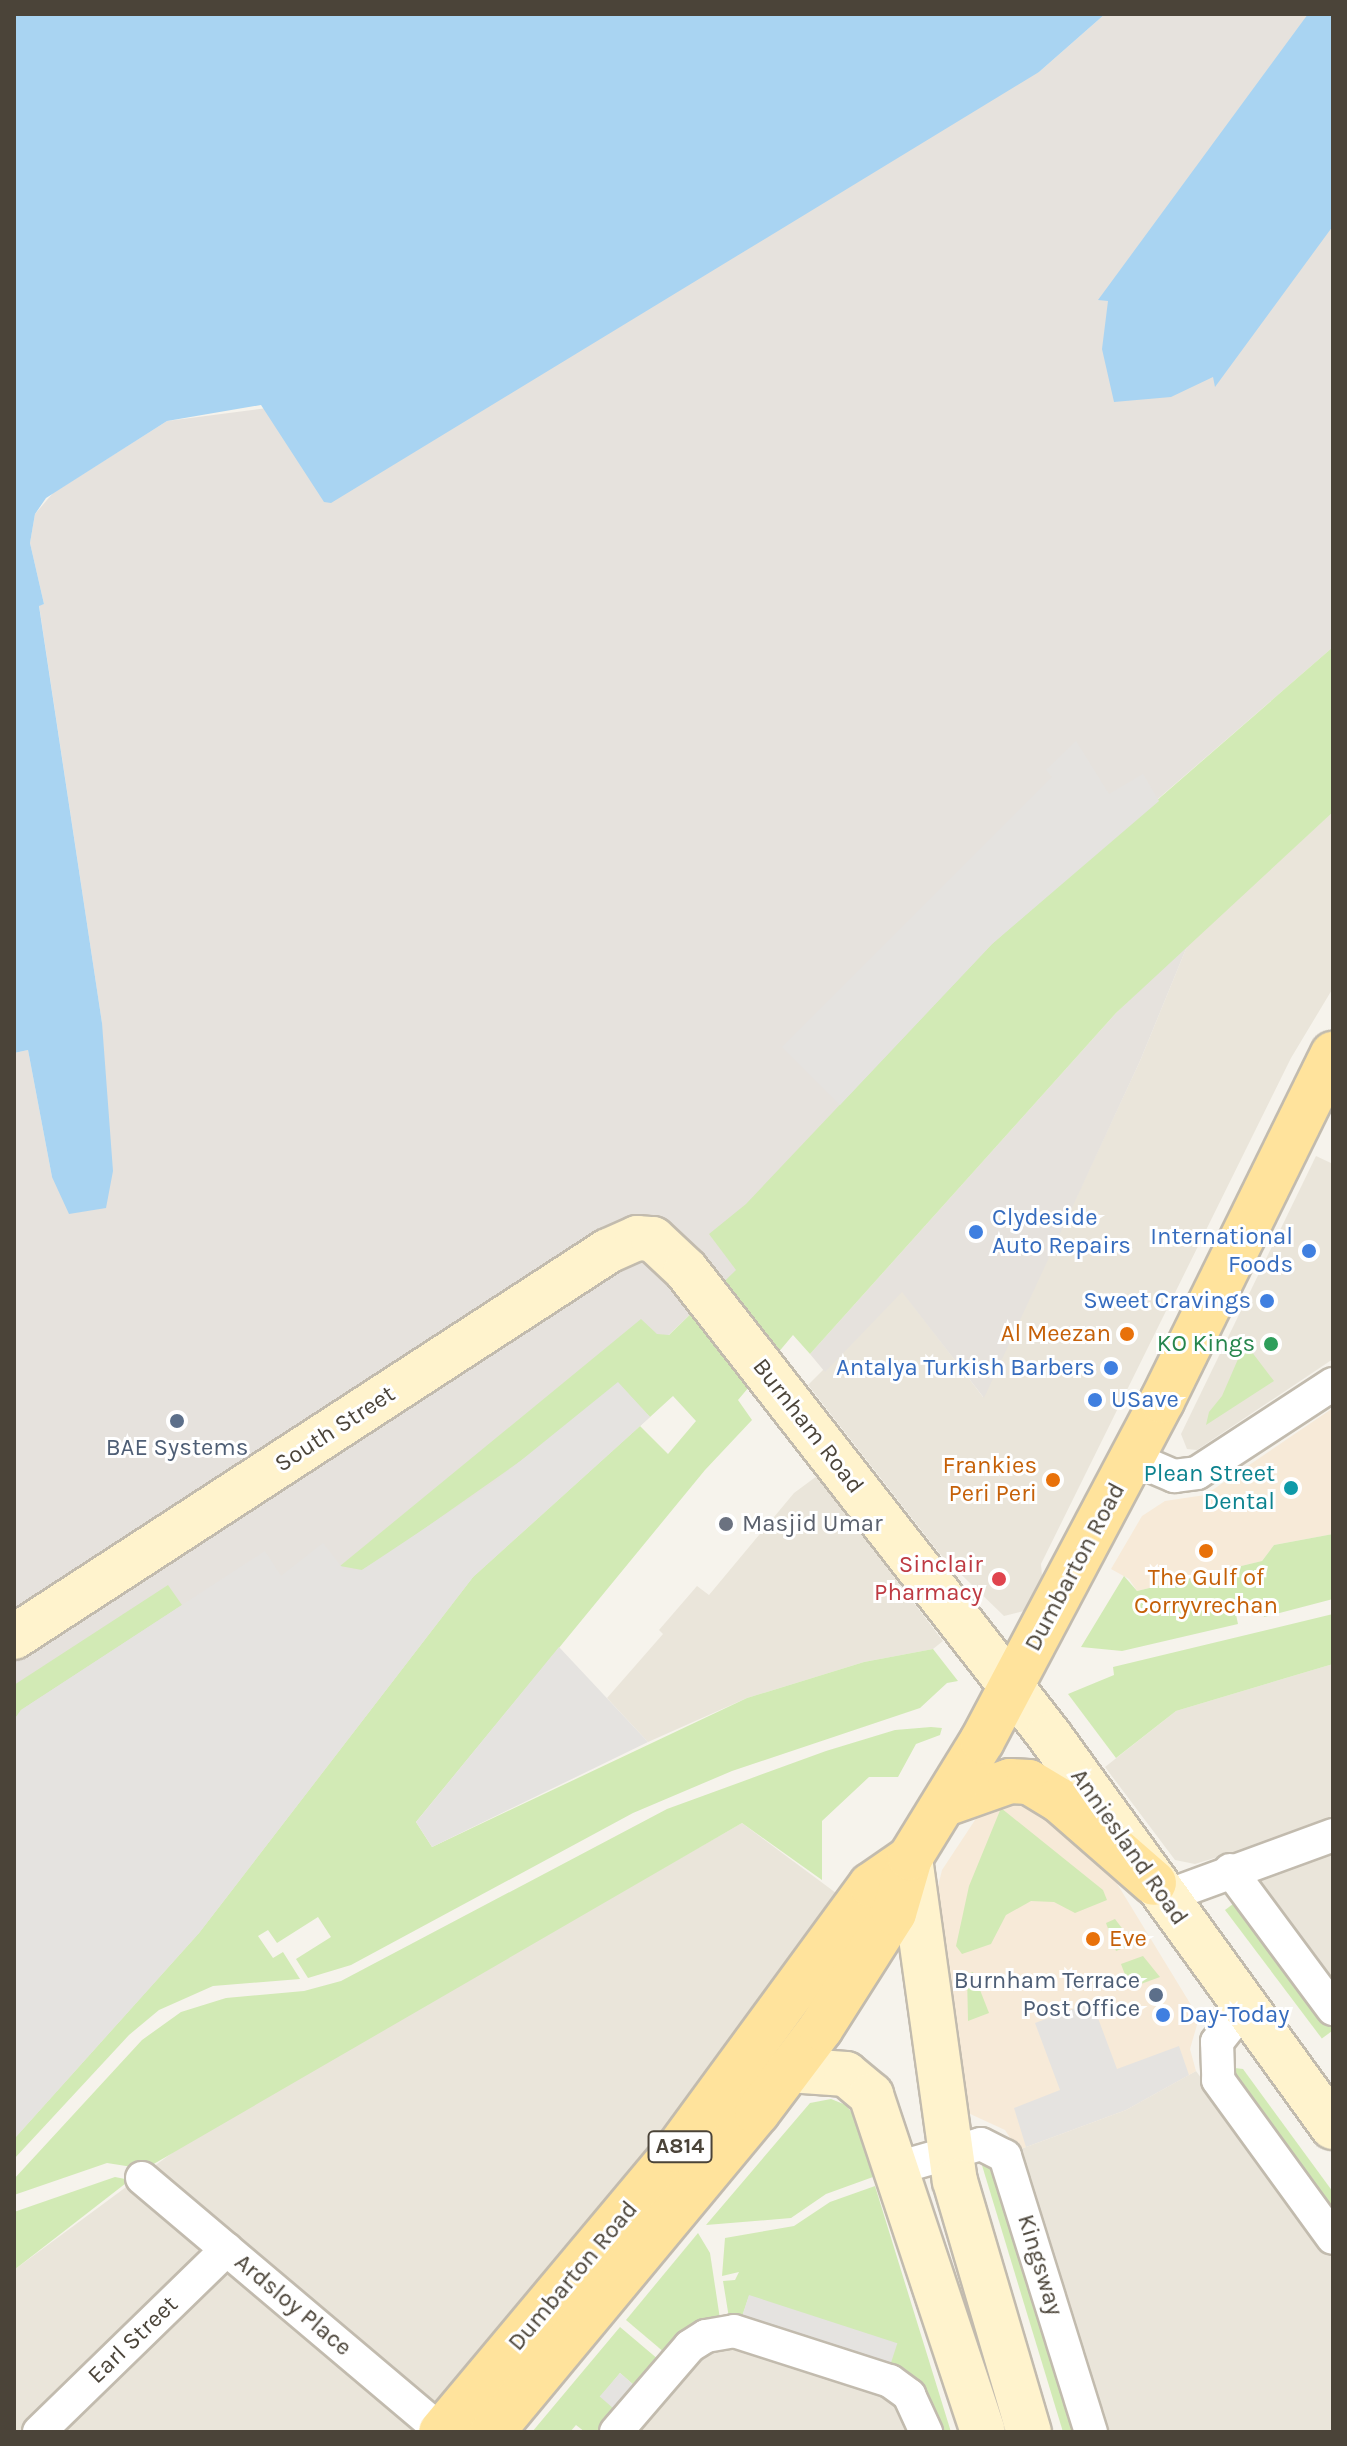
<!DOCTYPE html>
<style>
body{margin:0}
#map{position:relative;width:1347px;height:2446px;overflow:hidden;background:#f6f3ec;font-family:Karla,sans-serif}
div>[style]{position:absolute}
.residential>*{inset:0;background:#eae5da}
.commercial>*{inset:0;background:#f7ead8}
.industrial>*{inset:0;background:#e6e2dd}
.green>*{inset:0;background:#d2eab5;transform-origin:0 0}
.parking>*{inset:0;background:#e5e3e0;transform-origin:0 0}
.water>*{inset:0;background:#a9d4f2}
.roads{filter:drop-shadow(2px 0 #c2bbae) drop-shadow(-2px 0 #c2bbae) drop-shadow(0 2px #c2bbae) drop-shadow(0 -2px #c2bbae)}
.street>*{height:32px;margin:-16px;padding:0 16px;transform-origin:16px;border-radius:16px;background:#fff}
.secondary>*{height:44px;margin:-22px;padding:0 22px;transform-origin:22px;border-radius:22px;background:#fff3cd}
.primary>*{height:44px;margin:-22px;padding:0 22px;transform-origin:22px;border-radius:22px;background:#ffe39c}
.dots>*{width:22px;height:22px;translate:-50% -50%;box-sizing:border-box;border:4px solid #fff;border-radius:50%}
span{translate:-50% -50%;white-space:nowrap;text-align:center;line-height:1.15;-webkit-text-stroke:6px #fff;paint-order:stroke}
.shield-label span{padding:2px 6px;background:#fff;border:2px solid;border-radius:6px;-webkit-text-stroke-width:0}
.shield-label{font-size:22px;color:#4b4439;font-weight:700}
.shop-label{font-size:24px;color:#366cbe}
.left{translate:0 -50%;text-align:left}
.right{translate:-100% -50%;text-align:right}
.food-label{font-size:24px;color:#c56008}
.leisure-label{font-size:24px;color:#27864d}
.street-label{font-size:24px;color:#4b4439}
.service-label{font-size:24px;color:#4e5e75}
.culture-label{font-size:24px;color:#0d838f}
.worship-label{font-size:24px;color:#5b616d}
.health-label{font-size:24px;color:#be3a42}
.frame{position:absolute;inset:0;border:16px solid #4b4439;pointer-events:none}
</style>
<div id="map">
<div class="residential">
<i style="clip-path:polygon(1333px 812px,1333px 988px,1291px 1058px,1041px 1564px,1042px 1576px,1024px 1611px,1004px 1616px,939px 1553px,808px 1385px,902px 1291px,983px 1397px,1140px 1061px,1188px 944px)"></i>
<i style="clip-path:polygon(1316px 1156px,1333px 1164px,1333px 1359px,1197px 1450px,1187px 1449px,1181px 1434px)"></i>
<i style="clip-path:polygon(817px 1476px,943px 1641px,933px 1649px,864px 1662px,747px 1698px,648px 1742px,607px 1698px,663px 1634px,659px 1630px,697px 1586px,709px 1595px,794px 1493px)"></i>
<i style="clip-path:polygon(1333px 1664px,1333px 1990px,1234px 1852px,1195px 1864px,1175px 1860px,1105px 1767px,1176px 1711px)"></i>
<i style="clip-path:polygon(742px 1823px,836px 1893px,674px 2117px,421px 2432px,14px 2432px,14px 2270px,199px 2133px)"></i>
<i style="clip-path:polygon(1196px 2071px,1333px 2257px,1333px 2432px,1103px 2432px,1018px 2150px,1126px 2110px)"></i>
<i style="clip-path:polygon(735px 2343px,894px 2399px,914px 2432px,632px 2432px,702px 2352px)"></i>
</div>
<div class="commercial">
<i style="clip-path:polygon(1333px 1408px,1333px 1534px,1274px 1545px,1262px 1561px,1137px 1591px,1129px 1579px,1111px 1569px,1142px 1516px,1165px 1501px,1205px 1495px)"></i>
<i style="clip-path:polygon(1000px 1796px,1052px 1812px,1113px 1877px,1199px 2018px,1190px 2049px,1196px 2071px,1126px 2110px,1018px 2150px,1005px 2130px,966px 2112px,949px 1980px,940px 1955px,936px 1894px,942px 1870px,979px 1814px)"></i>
</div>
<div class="industrial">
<i style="clip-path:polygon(1105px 14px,1333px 14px,1333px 647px,1023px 916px,744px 1209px,737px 1270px,619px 1382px,650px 1417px,473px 1577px,199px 1933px,14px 2139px,14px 1053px,28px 1050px,52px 1177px,102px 1023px,39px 605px,44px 604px,30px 543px,35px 514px,53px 493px,167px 421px,267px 408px,1039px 72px)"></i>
<i style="clip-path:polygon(1188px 944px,1140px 1061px,984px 1398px,902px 1292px,825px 1372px,810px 1354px,1116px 1013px)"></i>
</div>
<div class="green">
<i style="clip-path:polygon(1333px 647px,1333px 812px,1116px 1013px,810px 1354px,793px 1335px,738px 1400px,752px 1420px,705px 1470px,416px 1822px,432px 1847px,747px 1698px,864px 1662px,933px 1649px,958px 1681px,947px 1683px,920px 1708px,732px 1771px,633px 1813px,351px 1965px,308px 1978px,296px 1959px,331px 1937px,318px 1917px,277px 1943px,268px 1930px,258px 1936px,273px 1958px,283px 1952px,300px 1979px,213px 1986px,159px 2010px,129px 2035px,14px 2159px,14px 2139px,199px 1933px,473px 1577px,640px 1426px,668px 1454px,696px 1421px,673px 1396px,650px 1417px,618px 1383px,559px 1434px,394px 1550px,362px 1570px,340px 1566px,641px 1319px,657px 1334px,669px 1335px,736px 1270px,709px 1234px,746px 1204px,992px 944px)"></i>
<i style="clip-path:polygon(1245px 1343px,1274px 1381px,1206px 1425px,1209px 1412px,1222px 1396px)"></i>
<i style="clip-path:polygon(1333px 1534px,1333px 1599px,1264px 1617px,1261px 1605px,1250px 1605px,1235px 1610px,1238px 1624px,1122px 1651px,1081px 1647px,1124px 1576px,1137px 1591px,1262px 1561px,1274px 1545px)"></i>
<i style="clip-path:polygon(168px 1585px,182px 1605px,21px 1710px,14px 1720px,14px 1685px)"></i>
<i style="clip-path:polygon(1333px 1614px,1333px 1664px,1176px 1711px,1116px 1758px,1068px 1694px,1114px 1675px,1113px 1667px)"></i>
<i style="clip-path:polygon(931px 1727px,942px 1728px,940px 1735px,916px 1744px,898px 1777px,869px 1777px,822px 1821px,822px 1880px,742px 1823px,145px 2169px,107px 2163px,14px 2195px,14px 2179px,142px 2040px,181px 2012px,226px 1998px,304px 1991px,341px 1981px,667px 1809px,826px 1751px,895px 1730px)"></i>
<i style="clip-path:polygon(1001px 1808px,1103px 1890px,1107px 1900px,1075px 1913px,1054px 1902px,1031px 1901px,1006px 1915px,991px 1944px,962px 1954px,956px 1946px,969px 1886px)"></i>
<i style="left:1237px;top:1901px;width:161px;height:15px;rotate:53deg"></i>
<i style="clip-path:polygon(1115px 1919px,1134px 1944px,1116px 1951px,1106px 1923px)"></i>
<i style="clip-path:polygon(1143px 1956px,1160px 1977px,1130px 1988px,1121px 1964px)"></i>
<i style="clip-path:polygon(973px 1972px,989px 2013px,968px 2021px,967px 1974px)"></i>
<i style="clip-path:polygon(1235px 2068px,1243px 2069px,1333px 2192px,1333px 2215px,1231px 2072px)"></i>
<i style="clip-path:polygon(831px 2099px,846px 2105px,855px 2117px,873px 2177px,826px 2194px,791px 2218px,706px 2225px,810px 2103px)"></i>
<i style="clip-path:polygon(981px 2162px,992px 2162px,1078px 2432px,1063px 2432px)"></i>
<i style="clip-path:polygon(115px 2177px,130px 2180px,14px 2270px,14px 2212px)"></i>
<i style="clip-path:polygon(875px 2186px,951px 2432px,938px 2432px,889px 2366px,896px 2344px,749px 2296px,742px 2317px,729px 2318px,723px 2281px,735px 2280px,739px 2272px,722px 2276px,725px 2238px,794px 2226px,830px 2202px)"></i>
<i style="clip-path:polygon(698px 2233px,710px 2253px,720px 2319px,665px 2353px,626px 2320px)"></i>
<i style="clip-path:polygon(620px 2327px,659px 2360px,636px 2387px,620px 2373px,601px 2396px,617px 2411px,599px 2432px,585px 2432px,576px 2425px,570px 2432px,532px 2432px)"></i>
</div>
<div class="parking">
<i style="clip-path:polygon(1076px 741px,1109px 794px,1143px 774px,1159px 801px,992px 944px,840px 1105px,782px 1047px,1052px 777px,1046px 770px)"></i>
<i style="clip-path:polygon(618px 1382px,650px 1417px,473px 1577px,199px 1933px,14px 2139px,14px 1720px,21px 1710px,265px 1551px,281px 1576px,323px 1543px,344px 1570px,362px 1570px,493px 1483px)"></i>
<i style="clip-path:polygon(559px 1647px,648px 1742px,432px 1847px,416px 1822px)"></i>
<i style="clip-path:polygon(1092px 2002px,1117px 2069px,1179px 2046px,1189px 2075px,1126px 2110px,1026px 2147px,1014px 2108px,1060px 2090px,1035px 2023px)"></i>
<i style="left:749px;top:2295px;width:156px;height:23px;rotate:18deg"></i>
<i style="left:620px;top:2373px;width:21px;height:31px;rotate:41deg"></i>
</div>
<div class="water">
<i style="clip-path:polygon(14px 14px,1105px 14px,1039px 72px,331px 503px,324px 502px,261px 405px,167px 421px,46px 498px,35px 514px,30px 543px,44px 604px,39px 606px,102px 1023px,113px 1171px,106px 1208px,69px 1214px,52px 1177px,28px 1050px,14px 1053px)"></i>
<i style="clip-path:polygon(1308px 14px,1333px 14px,1333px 226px,1215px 387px,1213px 377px,1171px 397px,1114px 402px,1102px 349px,1108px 301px,1098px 300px)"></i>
</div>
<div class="roads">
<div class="street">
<i style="left:1132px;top:1458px;width:46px;rotate:23.2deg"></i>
<i style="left:1174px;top:1476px;width:23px;rotate:-7deg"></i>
<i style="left:1197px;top:1473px;width:163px;rotate:-33.2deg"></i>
<i style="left:1230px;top:1870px;width:173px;rotate:53.5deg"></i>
<i style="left:1164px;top:1897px;width:180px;rotate:-20.1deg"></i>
<i style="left:1243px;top:2009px;width:42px;rotate:128.2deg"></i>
<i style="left:1217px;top:2042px;width:38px;rotate:88deg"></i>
<i style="left:1218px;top:2080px;width:195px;rotate:54deg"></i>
<i style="left:897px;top:2168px;width:87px;rotate:-15.9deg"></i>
<i style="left:981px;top:2144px;width:27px;rotate:27deg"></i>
<i style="left:1005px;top:2156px;width:289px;rotate:72.7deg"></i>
<i style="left:142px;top:2178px;width:394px;rotate:40.2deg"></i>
<i style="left:39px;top:2432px;width:262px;rotate:-44.2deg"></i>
<i style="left:616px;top:2432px;width:113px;rotate:-49.3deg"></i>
<i style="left:690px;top:2346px;width:19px;rotate:-32deg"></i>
<i style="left:706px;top:2336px;width:28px;rotate:-10deg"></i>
<i style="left:734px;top:2331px;width:164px;rotate:17.8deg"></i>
<i style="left:890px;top:2381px;width:24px;rotate:36deg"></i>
<i style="left:909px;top:2395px;width:41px;rotate:65.3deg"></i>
</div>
<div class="secondary">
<i style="left:14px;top:1637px;width:708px;rotate:-33.02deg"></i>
<i style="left:608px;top:1251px;width:32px;rotate:-24deg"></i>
<i style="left:637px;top:1238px;width:16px;rotate:4deg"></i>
<i style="left:653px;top:1239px;width:45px;rotate:43.2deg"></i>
<i style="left:686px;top:1270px;width:590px;rotate:52.02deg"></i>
<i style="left:1049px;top:1735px;width:484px;rotate:54.1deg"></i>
<i style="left:910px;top:1858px;width:326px;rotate:82.1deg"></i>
<i style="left:955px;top:2181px;width:262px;rotate:73.6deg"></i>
<i style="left:789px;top:2070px;width:57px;rotate:4deg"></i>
<i style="left:846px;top:2074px;width:33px;rotate:40deg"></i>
<i style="left:871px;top:2095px;width:355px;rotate:71.6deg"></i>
</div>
<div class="primary">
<i style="left:945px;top:1804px;width:69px;rotate:-19.5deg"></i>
<i style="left:1010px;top:1781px;width:19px;rotate:3deg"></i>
<i style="left:1029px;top:1782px;width:35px;rotate:31deg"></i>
<i style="left:1059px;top:1800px;width:126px;rotate:41.1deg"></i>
<i style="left:441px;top:2432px;width:368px;rotate:-50.1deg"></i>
<i style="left:677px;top:2150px;width:328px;rotate:-53.8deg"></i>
<i style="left:871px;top:1885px;width:47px;rotate:-34.7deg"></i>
<i style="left:492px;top:2432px;width:415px;rotate:-50.3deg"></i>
<i style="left:757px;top:2113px;width:106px;rotate:-53deg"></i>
<i style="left:821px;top:2028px;width:136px;rotate:-57.6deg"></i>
<i style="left:894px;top:1913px;width:57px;rotate:-73.8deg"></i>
<i style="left:910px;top:1858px;width:137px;rotate:-58.4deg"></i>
<i style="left:982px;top:1741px;width:385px;rotate:-62.1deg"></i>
<i style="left:1162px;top:1401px;width:387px;rotate:-63.8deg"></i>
</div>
</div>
<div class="dots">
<i style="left:976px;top:1232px;background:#3f7fe0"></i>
<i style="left:1309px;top:1251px;background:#3f7fe0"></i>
<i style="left:1267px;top:1301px;background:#3f7fe0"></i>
<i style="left:1127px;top:1334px;background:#e8710a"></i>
<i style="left:1271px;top:1344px;background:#2e9e5b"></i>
<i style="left:1111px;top:1368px;background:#3f7fe0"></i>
<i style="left:1095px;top:1400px;background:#3f7fe0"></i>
<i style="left:177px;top:1421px;background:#5c6f8a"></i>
<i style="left:1053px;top:1480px;background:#e8710a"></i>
<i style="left:1291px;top:1488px;background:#0f9aa8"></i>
<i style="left:726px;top:1524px;background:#6b7280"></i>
<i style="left:1206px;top:1551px;background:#e8710a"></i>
<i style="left:999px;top:1579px;background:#e0444e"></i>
<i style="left:1093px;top:1939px;background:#e8710a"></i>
<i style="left:1156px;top:1995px;background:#5c6f8a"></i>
<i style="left:1163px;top:2015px;background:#3f7fe0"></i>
</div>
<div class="shield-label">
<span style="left:680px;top:2147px">A814</span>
</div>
<div class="shop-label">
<span class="left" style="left:992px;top:1232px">Clydeside<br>Auto Repairs</span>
<span class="right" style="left:1293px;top:1251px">International<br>Foods</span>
<span class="right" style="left:1251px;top:1301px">Sweet Cravings</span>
<span class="right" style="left:1095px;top:1368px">Antalya Turkish Barbers</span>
<span class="left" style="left:1111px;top:1400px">USave</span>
<span class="left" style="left:1179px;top:2015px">Day-Today</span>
</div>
<div class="food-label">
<span class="right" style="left:1111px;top:1334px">Al Meezan</span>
<span class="right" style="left:1037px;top:1480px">Frankies<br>Peri Peri</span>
<span style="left:1206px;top:1592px">The Gulf of<br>Corryvrechan</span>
<span class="left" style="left:1109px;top:1939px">Eve</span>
</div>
<div class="leisure-label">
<span class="right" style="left:1255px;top:1344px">KO Kings</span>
</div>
<div class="street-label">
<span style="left:808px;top:1426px;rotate:52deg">Burnham Road</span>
<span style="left:335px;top:1429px;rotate:-33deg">South Street</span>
<span style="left:1075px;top:1567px;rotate:-62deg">Dumbarton Road</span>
<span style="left:1129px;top:1847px;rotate:55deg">Anniesland Road</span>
<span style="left:1040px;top:2265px;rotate:73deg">Kingsway</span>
<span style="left:573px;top:2276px;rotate:-50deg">Dumbarton Road</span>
<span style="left:293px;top:2305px;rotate:40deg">Ardsloy Place</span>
<span style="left:133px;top:2340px;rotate:-44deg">Earl Street</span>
</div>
<div class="service-label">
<span style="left:177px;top:1448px">BAE Systems</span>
<span class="right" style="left:1140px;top:1995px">Burnham Terrace<br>Post Office</span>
</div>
<div class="culture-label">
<span class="right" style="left:1275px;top:1488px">Plean Street<br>Dental</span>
</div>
<div class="worship-label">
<span class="left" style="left:742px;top:1524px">Masjid Umar</span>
</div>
<div class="health-label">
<span class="right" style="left:983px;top:1579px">Sinclair<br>Pharmacy</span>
</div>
<div class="frame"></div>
</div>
